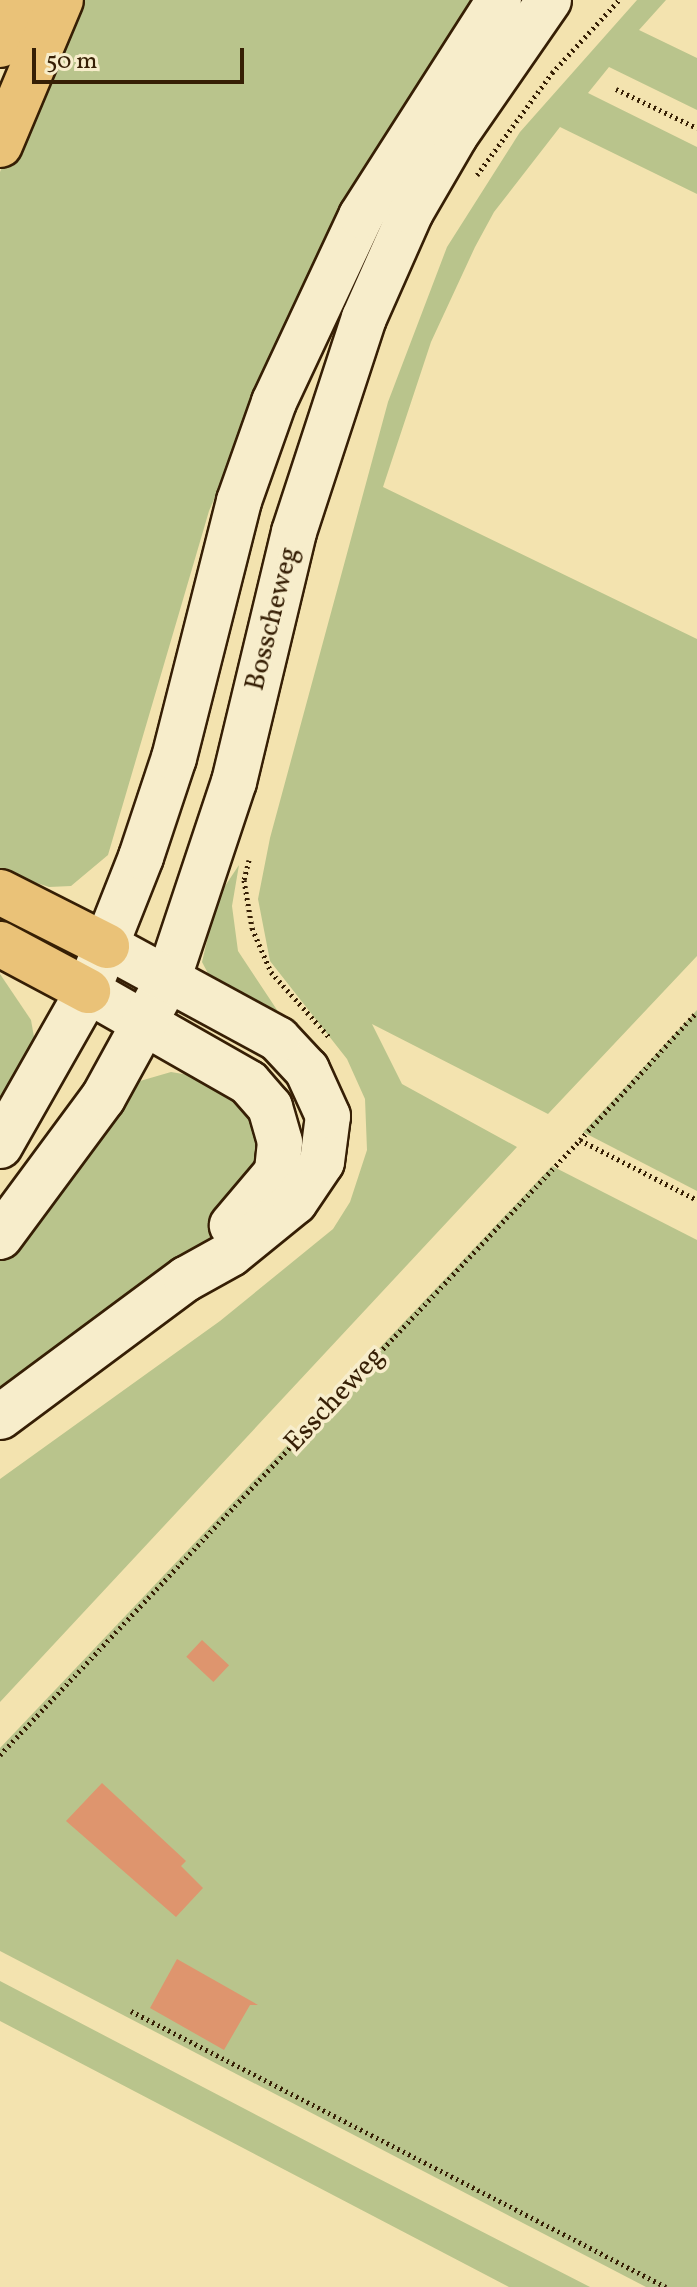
<!DOCTYPE html>
<style>
body{margin:0}
#map{position:relative;width:697px;height:2287px;overflow:hidden;background:#f3e3af;font-family:Vollkorn,serif}
div>[style]{position:absolute}
.green>*{inset:0;background:#b9c48c}
.building>*{inset:0;background:#de956e;transform-origin:0 0}
.path>*{height:5px;margin-top:-2.5px;transform-origin:0;background:repeating-linear-gradient(90deg,#361f05 0 2px,transparent 0 6px)}
.roads{filter:drop-shadow(2px 0 #361f05) drop-shadow(-2px 0 #361f05) drop-shadow(0 2px #361f05) drop-shadow(0 -2px #361f05)}
.secondary>*{height:44px;margin:-22px;padding:0 22px;transform-origin:22px;border-radius:22px;background:#f7edcb}
.highway>*{height:44px;margin:-22px;padding:0 22px;transform-origin:22px;border-radius:22px;background:#eac278}
span{translate:-50% -50%;white-space:nowrap;text-align:center;line-height:1.15;-webkit-text-stroke:7px #f7edcb;paint-order:stroke}
.street-label{font-size:28px;color:#361f05}
.scale{position:absolute;left:32px;top:48px;width:212px;height:36px;box-sizing:border-box;border:4px solid #361f05;border-top:0;padding-left:10px;font-size:24px;line-height:28px;white-space:nowrap;color:#361f05;-webkit-text-stroke:6px #f7edcb;paint-order:stroke}
</style>
<div id="map">
<div class="green">
<i style="clip-path:polygon(68px 0,474px 0,282px 341px,209px 511px,108px 855px,71px 886px,49px 887px,0 871px,0 172px)"></i>
<i style="clip-path:polygon(637px 0,666px 0,639px 30px,697px 58px,697px 110px,609px 67px,588px 93px,697px 147px,697px 194px,560px 127px,494px 212px,475px 247px,431px 342px,383px 487px,697px 639px,697px 956px,548px 1114px,372px 1024px,402px 1084px,517px 1147px,0 1702px,0 1479px,220px 1321px,333px 1229px,350px 1202px,367px 1150px,365px 1099px,347px 1059px,270px 961px,258px 899px,270px 838px,388px 402px,447px 247px,520px 132px)"></i>
<i style="clip-path:polygon(239px 865px,232px 906px,238px 951px,285px 1022px,211px 979px,202px 962px,217px 898px)"></i>
<i style="clip-path:polygon(0 974px,31px 1020px,37px 1054px,0 1117px)"></i>
<i style="clip-path:polygon(697px 1010px,697px 1191px,583px 1132px)"></i>
<i style="clip-path:polygon(171px 1072px,201px 1077px,255px 1101px,274px 1137px,223px 1230px,0 1401px,0 1261px,70px 1174px,108px 1114px,140px 1081px)"></i>
<i style="clip-path:polygon(552px 1166px,697px 1240px,697px 2287px,646px 2287px,0 1951px,0 1748px)"></i>
<i style="clip-path:polygon(0 1981px,360px 2169px,590px 2287px,509px 2287px,0 2021px)"></i>
</div>
<div class="building">
<i style="left:202px;top:1640px;width:37px;height:23px;rotate:43deg"></i>
<i style="clip-path:polygon(102px 1783px,186px 1861px,181px 1866px,203px 1888px,176px 1917px,66px 1821px)"></i>
<i style="clip-path:polygon(177px 1959px,258px 2005px,250px 2005px,224px 2050px,150px 2008px)"></i>
</div>
<div class="path">
<i style="left:616px;top:89px;width:90px;rotate:25.7deg"></i>
<i style="left:477px;top:175px;width:127px;rotate:-53.7deg"></i>
<i style="left:552px;top:73px;width:99px;rotate:-47.5deg"></i>
<i style="left:249px;top:860px;width:21px;rotate:104deg"></i>
<i style="left:244px;top:880px;width:49px;rotate:80.5deg"></i>
<i style="left:252px;top:928px;width:48px;rotate:66.6deg"></i>
<i style="left:271px;top:972px;width:89px;rotate:48.2deg"></i>
<i style="left:580px;top:1140px;width:173px;rotate:-47.6deg"></i>
<i style="left:0;top:1755px;width:845px;rotate:-46.68deg"></i>
<i style="left:580px;top:1140px;width:131px;rotate:27.1deg"></i>
<i style="left:131px;top:2011px;width:602px;rotate:27.29deg"></i>
</div>
<div class="roads">
<div class="secondary">
<i style="left:88px;top:991px;width:185px;rotate:29.7deg"></i>
<i style="left:249px;top:1083px;width:32px;rotate:49deg"></i>
<i style="left:270px;top:1107px;width:36px;rotate:74deg"></i>
<i style="left:280px;top:1142px;width:30px;rotate:96deg"></i>
<i style="left:277px;top:1172px;width:70px;rotate:130.3deg"></i>
<i style="left:0;top:1146px;width:178px;rotate:-60.4deg"></i>
<i style="left:88px;top:991px;width:144px;rotate:-68.4deg"></i>
<i style="left:141px;top:857px;width:104px;rotate:-71.6deg"></i>
<i style="left:174px;top:758px;width:265px;rotate:-75.8deg"></i>
<i style="left:239px;top:501px;width:105px;rotate:-70.5deg"></i>
<i style="left:274px;top:402px;width:205px;rotate:-64.9deg"></i>
<i style="left:361px;top:216px;width:256px;rotate:-57.4deg"></i>
<i style="left:0;top:1237px;width:173px;rotate:-53.5deg"></i>
<i style="left:103px;top:1098px;width:135px;rotate:-61.2deg"></i>
<i style="left:168px;top:980px;width:209px;rotate:-71.6deg"></i>
<i style="left:234px;top:782px;width:257px;rotate:-76.5deg"></i>
<i style="left:294px;top:532px;width:225px;rotate:-71.9deg"></i>
<i style="left:364px;top:318px;width:116px;rotate:-66.1deg"></i>
<i style="left:411px;top:212px;width:88px;rotate:-59.9deg"></i>
<i style="left:455px;top:136px;width:165px;rotate:-55.3deg"></i>
<i style="left:0;top:1417px;width:232px;rotate:-36.6deg"></i>
<i style="left:186px;top:1279px;width:51px;rotate:-29.1deg"></i>
<i style="left:231px;top:1254px;width:82px;rotate:-39.1deg"></i>
<i style="left:295px;top:1202px;width:48px;rotate:-56deg"></i>
<i style="left:322px;top:1162px;width:46px;rotate:-82.6deg"></i>
<i style="left:328px;top:1116px;width:51px;rotate:-114.5deg"></i>
<i style="left:307px;top:1070px;width:42px;rotate:-133.1deg"></i>
<i style="left:278px;top:1039px;width:195px;rotate:-151.5deg"></i>
</div>
<div class="highway">
<i style="left:0;top:45px;width:49px;rotate:-66deg"></i>
<i style="left:0;top:145px;width:157px;rotate:-67.2deg"></i>
<i style="left:0;top:892px;width:120px;rotate:26.8deg"></i>
<i style="left:0;top:944px;width:100px;rotate:28.1deg"></i>
</div>
</div>
<div class="street-label">
<span style="left:273px;top:619px;rotate:-76deg">Bosscheweg</span>
<span style="left:335px;top:1400px;rotate:-47deg">Esscheweg</span>
</div>
<div class="scale">50 m</div>
</div>
